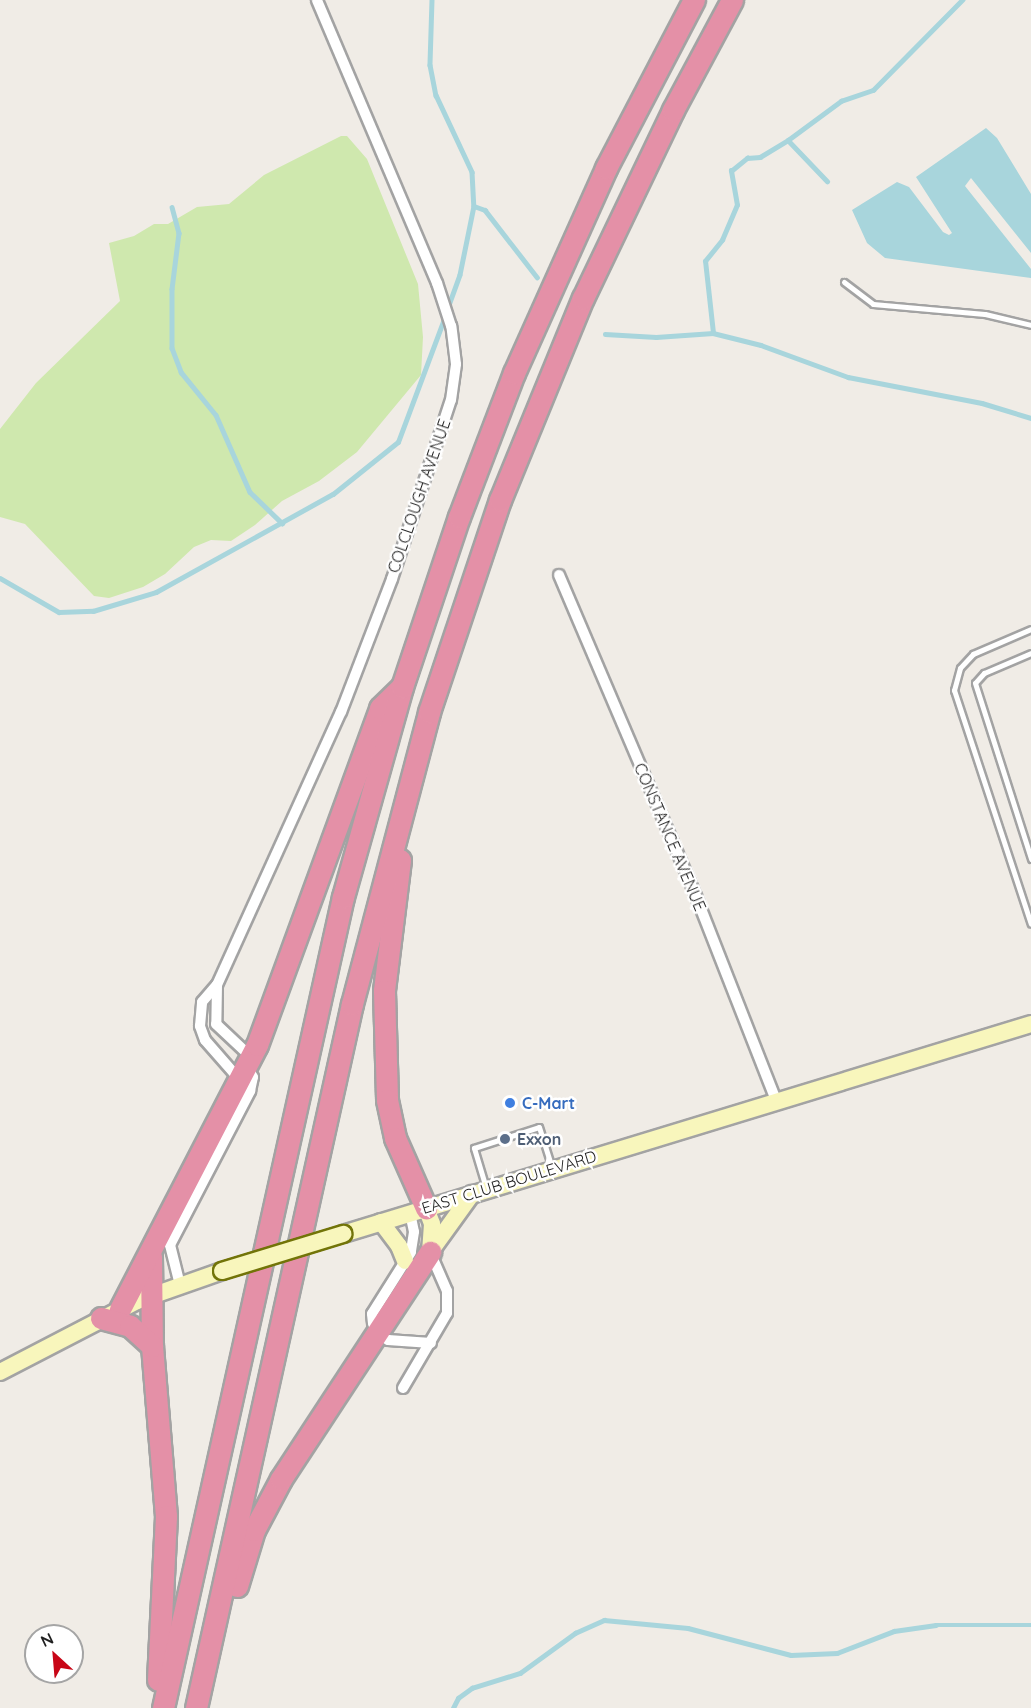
<!DOCTYPE html>
<style>
body{margin:0}
#map{position:relative;width:1031px;height:1708px;overflow:hidden;background:#f0ece6;font-family:Quicksand,sans-serif}
div>[style]{position:absolute}
.grass>*{inset:0;background:#cfe8ae}
.water>*{inset:0;background:#a8d5dc}
.stream>*{height:4.5px;margin:-2.25px;padding:0 2.25px;transform-origin:2.25px;border-radius:2.25px;background:#a8d5dc}
.roads{filter:drop-shadow(2px 0 #a3a3a3) drop-shadow(-2px 0 #a3a3a3) drop-shadow(0 2px #a3a3a3) drop-shadow(0 -2px #a3a3a3)}
.lane>*{height:5px;margin:-2.5px;padding:0 2.5px;transform-origin:2.5px;border-radius:2.5px;background:#fff}
.street>*{height:10px;margin:-5px;padding:0 5px;transform-origin:5px;border-radius:5px;background:#fff}
.secondary>*{height:16px;margin:-8px;padding:0 8px;transform-origin:8px;border-radius:8px;background:#f8f6bc}
.highway>*{height:21px;margin:-10.5px;padding:0 10.5px;transform-origin:10.5px;border-radius:10.5px;background:#e490a7}
.bridges{filter:drop-shadow(2px 0 #727408) drop-shadow(-2px 0 #727408) drop-shadow(0 2px #727408) drop-shadow(0 -2px #727408)}
.secondary-bridge>*{height:16px;margin:-8px;padding:0 8px;transform-origin:8px;border-radius:8px;background:#f8f6bc}
.dots>*{width:16px;height:16px;translate:-50% -50%;box-sizing:border-box;border:3px solid #fff;border-radius:50%}
span{translate:-50% -50%;white-space:nowrap;text-align:center;line-height:1.15;-webkit-text-stroke:5px #fff;paint-order:stroke}
.street-label{font-size:16px;color:#1f1f1f}
.shop-label{font-size:16px;color:#366cbe;font-weight:700}
.left{translate:0 -50%;text-align:left}
.service-label{font-size:16px;color:#4e5e75;font-weight:700}
.north{position:absolute;left:24px;top:1624px;width:60px;height:60px;box-sizing:border-box;background:#fff;border:2px solid #a5a5a5;border-radius:50%;rotate:334deg;font-size:16px;font-weight:700;line-height:24px;text-align:center;color:#1f1f1f}
.north::after{content:'';display:block;margin:auto;width:21px;height:27px;background:#c80617;clip-path:polygon(50% 0,100% 100%,50% 72%,0 100%)}
</style>
<div id="map">
<div class="grass">
<i style="clip-path:polygon(341px 136px,347px 136px,367px 159px,418px 284px,423px 337px,421px 375px,357px 452px,319px 481px,282px 501px,255px 525px,231px 541px,211px 540px,194px 547px,165px 574px,143px 587px,109px 598px,94px 596px,25px 524px,0 517px,0 429px,36px 383px,120px 301px,109px 243px,134px 236px,154px 224px,168px 224px,197px 207px,229px 204px,264px 175px)"></i>
</div>
<div class="water">
<i style="clip-path:polygon(986px 128px,997px 138px,1031px 194px,1031px 253px,971px 178px,965px 186px,1031px 269px,1031px 278px,885px 258px,867px 243px,852px 210px,897px 182px,909px 187px,943px 232px,949px 235px,952px 233px,916px 177px)"></i>
</div>
<div class="stream">
<i style="left:432px;top:0;width:65px;rotate:91.8deg"></i>
<i style="left:430px;top:65px;width:31px;rotate:79deg"></i>
<i style="left:436px;top:95px;width:85px;rotate:64.9deg"></i>
<i style="left:472px;top:172px;width:34px;rotate:87deg"></i>
<i style="left:474px;top:206px;width:70px;rotate:101.5deg"></i>
<i style="left:460px;top:275px;width:35px;rotate:110deg"></i>
<i style="left:788px;top:140px;width:57px;rotate:46.4deg"></i>
<i style="left:474px;top:206px;width:12px;rotate:20deg"></i>
<i style="left:485px;top:210px;width:85px;rotate:52.2deg"></i>
<i style="left:172px;top:207px;width:27px;rotate:75deg"></i>
<i style="left:179px;top:233px;width:56px;rotate:97.1deg"></i>
<i style="left:172px;top:289px;width:59px;rotate:90deg"></i>
<i style="left:172px;top:348px;width:26px;rotate:69deg"></i>
<i style="left:181px;top:372px;width:55px;rotate:50.9deg"></i>
<i style="left:216px;top:415px;width:84px;rotate:66.2deg"></i>
<i style="left:250px;top:492px;width:45px;rotate:44.1deg"></i>
<i style="left:713px;top:333px;width:72px;rotate:-96.3deg"></i>
<i style="left:705px;top:261px;width:27px;rotate:-51deg"></i>
<i style="left:722px;top:240px;width:38px;rotate:-67deg"></i>
<i style="left:737px;top:205px;width:35px;rotate:-100deg"></i>
<i style="left:731px;top:171px;width:21px;rotate:-39deg"></i>
<i style="left:747px;top:158px;width:13px;rotate:-4deg"></i>
<i style="left:760px;top:157px;width:33px;rotate:-31deg"></i>
<i style="left:788px;top:140px;width:66px;rotate:-36.3deg"></i>
<i style="left:841px;top:101px;width:34px;rotate:-19deg"></i>
<i style="left:873px;top:90px;width:127px;rotate:-45.3deg"></i>
<i style="left:605px;top:334px;width:51px;rotate:3.4deg"></i>
<i style="left:656px;top:337px;width:57px;rotate:-4deg"></i>
<i style="left:713px;top:333px;width:49px;rotate:14deg"></i>
<i style="left:761px;top:345px;width:93px;rotate:20.2deg"></i>
<i style="left:848px;top:377px;width:136px;rotate:11deg"></i>
<i style="left:982px;top:403px;width:51px;rotate:17deg"></i>
<i style="left:0;top:578px;width:68px;rotate:30deg"></i>
<i style="left:59px;top:612px;width:34px;rotate:-2deg"></i>
<i style="left:93px;top:611px;width:66px;rotate:-16.8deg"></i>
<i style="left:156px;top:592px;width:202px;rotate:-29deg"></i>
<i style="left:333px;top:494px;width:83px;rotate:-38.7deg"></i>
<i style="left:398px;top:442px;width:134px;rotate:-69.5deg"></i>
<i style="left:453px;top:1708px;width:11px;rotate:-63deg"></i>
<i style="left:458px;top:1698px;width:17px;rotate:-36deg"></i>
<i style="left:472px;top:1688px;width:50px;rotate:-17.4deg"></i>
<i style="left:520px;top:1673px;width:68px;rotate:-36deg"></i>
<i style="left:575px;top:1633px;width:32px;rotate:-24deg"></i>
<i style="left:604px;top:1620px;width:84px;rotate:5.4deg"></i>
<i style="left:688px;top:1628px;width:106px;rotate:14.7deg"></i>
<i style="left:791px;top:1655px;width:46px;rotate:-2.5deg"></i>
<i style="left:837px;top:1653px;width:61px;rotate:-21.1deg"></i>
<i style="left:894px;top:1631px;width:42px;rotate:-8.1deg"></i>
<i style="left:936px;top:1625px;width:95px"></i>
</div>
<div class="roads">
<div class="lane">
<i style="left:844px;top:282px;width:36px;rotate:37deg"></i>
<i style="left:873px;top:304px;width:112px;rotate:5.1deg"></i>
<i style="left:985px;top:314px;width:47px;rotate:13.4deg"></i>
<i style="left:1031px;top:629px;width:63px;rotate:156.7deg"></i>
<i style="left:973px;top:654px;width:19px;rotate:133deg"></i>
<i style="left:960px;top:668px;width:23px;rotate:105deg"></i>
<i style="left:954px;top:690px;width:246px;rotate:71.8deg"></i>
<i style="left:1031px;top:653px;width:51px;rotate:156.9deg"></i>
<i style="left:984px;top:673px;width:13px;rotate:132deg"></i>
<i style="left:975px;top:683px;width:185px;rotate:72.3deg"></i>
<i style="left:486px;top:1188px;width:42px;rotate:-106.7deg"></i>
<i style="left:474px;top:1148px;width:68px;rotate:-17.9deg"></i>
<i style="left:539px;top:1127px;width:43px;rotate:72.4deg"></i>
</div>
<div class="street">
<i style="left:559px;top:575px;width:349px;rotate:66.9deg"></i>
<i style="left:696px;top:896px;width:219px;rotate:68.6deg"></i>
<i style="left:217px;top:985px;width:39px;rotate:91deg"></i>
<i style="left:216px;top:1024px;width:48px;rotate:43.3deg"></i>
<i style="left:240px;top:1080px;width:53px;rotate:-131.2deg"></i>
<i style="left:205px;top:1040px;width:15px;rotate:-110deg"></i>
<i style="left:200px;top:1026px;width:24px;rotate:-85deg"></i>
<i style="left:202px;top:1002px;width:23px;rotate:-49deg"></i>
<i style="left:217px;top:985px;width:300px;rotate:-65.6deg"></i>
<i style="left:341px;top:712px;width:142px;rotate:-69deg"></i>
<i style="left:392px;top:579px;width:188px;rotate:-71.8deg"></i>
<i style="left:451px;top:400px;width:36px;rotate:-82deg"></i>
<i style="left:456px;top:364px;width:38px;rotate:-97deg"></i>
<i style="left:451px;top:326px;width:45px;rotate:-108deg"></i>
<i style="left:437px;top:283px;width:307px;rotate:-113deg"></i>
<i style="left:410px;top:1213px;width:19px;rotate:78deg"></i>
<i style="left:414px;top:1232px;width:20px;rotate:99deg"></i>
<i style="left:411px;top:1252px;width:73px;rotate:122.2deg"></i>
<i style="left:372px;top:1314px;width:9px;rotate:84deg"></i>
<i style="left:373px;top:1323px;width:10px;rotate:73deg"></i>
<i style="left:376px;top:1333px;width:14px;rotate:30deg"></i>
<i style="left:388px;top:1340px;width:43px;rotate:4deg"></i>
<i style="left:180px;top:1285px;width:41px;rotate:-104deg"></i>
<i style="left:170px;top:1245px;width:174px;rotate:-62.5deg"></i>
<i style="left:250px;top:1091px;width:14px;rotate:-78deg"></i>
<i style="left:253px;top:1077px;width:12px;rotate:-121deg"></i>
<i style="left:403px;top:1388px;width:87px;rotate:-59.6deg"></i>
<i style="left:447px;top:1313px;width:22px;rotate:-90deg"></i>
<i style="left:447px;top:1291px;width:43px;rotate:-113.6deg"></i>
</div>
<div class="secondary">
<i style="left:426px;top:1208px;width:17px;rotate:69deg"></i>
<i style="left:432px;top:1224px;width:27px;rotate:94deg"></i>
<i style="left:381px;top:1222px;width:30px;rotate:53deg"></i>
<i style="left:399px;top:1246px;width:16px;rotate:68deg"></i>
<i style="left:343px;top:1234px;width:719px;rotate:-16.97deg"></i>
<i style="left:430px;top:1252px;width:72px;rotate:-54.1deg"></i>
<i style="left:0;top:1372px;width:154px;rotate:-27.4deg"></i>
<i style="left:137px;top:1301px;width:90px;rotate:-19.4deg"></i>
</div>
<div class="highway">
<i style="left:400px;top:860px;width:132px;rotate:97deg"></i>
<i style="left:384px;top:991px;width:109px;rotate:88.4deg"></i>
<i style="left:387px;top:1100px;width:39px;rotate:78deg"></i>
<i style="left:395px;top:1138px;width:77px;rotate:66.1deg"></i>
<i style="left:151px;top:1256px;width:90px;rotate:89.4deg"></i>
<i style="left:152px;top:1346px;width:171px;rotate:85.3deg"></i>
<i style="left:166px;top:1516px;width:164px;rotate:92.8deg"></i>
<i style="left:120px;top:1309px;width:297px;rotate:-62.6deg"></i>
<i style="left:257px;top:1045px;width:359px;rotate:-69.9deg"></i>
<i style="left:380px;top:708px;width:29px;rotate:-44deg"></i>
<i style="left:101px;top:1318px;width:30px;rotate:15deg"></i>
<i style="left:130px;top:1326px;width:30px;rotate:42deg"></i>
<i style="left:237px;top:1586px;width:59px;rotate:-73.1deg"></i>
<i style="left:254px;top:1530px;width:58px;rotate:-62.1deg"></i>
<i style="left:281px;top:1479px;width:272px;rotate:-56.7deg"></i>
<i style="left:163px;top:1708px;width:831px;rotate:-77.49deg"></i>
<i style="left:343px;top:897px;width:218px;rotate:-74.3deg"></i>
<i style="left:402px;top:687px;width:179px;rotate:-71.5deg"></i>
<i style="left:459px;top:517px;width:154px;rotate:-69.1deg"></i>
<i style="left:514px;top:373px;width:225px;rotate:-65.8deg"></i>
<i style="left:606px;top:168px;width:190px;rotate:-62.4deg"></i>
<i style="left:196px;top:1708px;width:721px;rotate:-77.51deg"></i>
<i style="left:352px;top:1004px;width:302px;rotate:-75.2deg"></i>
<i style="left:429px;top:712px;width:224px;rotate:-71.5deg"></i>
<i style="left:500px;top:500px;width:218px;rotate:-67.7deg"></i>
<i style="left:583px;top:298px;width:208px;rotate:-64.4deg"></i>
<i style="left:673px;top:110px;width:125px;rotate:-61.8deg"></i>
</div>
</div>
<div class="bridges">
<div class="secondary-bridge">
<i style="left:222px;top:1271px;width:127px;rotate:-17deg"></i>
</div>
</div>
<div class="dots">
<i style="left:510px;top:1103px;background:#3f7fe0"></i>
<i style="left:505px;top:1139px;background:#5c6f8a"></i>
</div>
<div class="street-label">
<span style="left:419px;top:496px;rotate:-71deg">COLCLOUGH AVENUE</span>
<span style="left:670px;top:837px;rotate:67deg">CONSTANCE AVENUE</span>
<span style="left:509px;top:1182px;rotate:-17deg">EAST CLUB BOULEVARD</span>
</div>
<div class="shop-label">
<span class="left" style="left:522px;top:1103px">C-Mart</span>
</div>
<div class="service-label">
<span class="left" style="left:517px;top:1139px">Exxon</span>
</div>
<div class="north">N</div>
</div>
